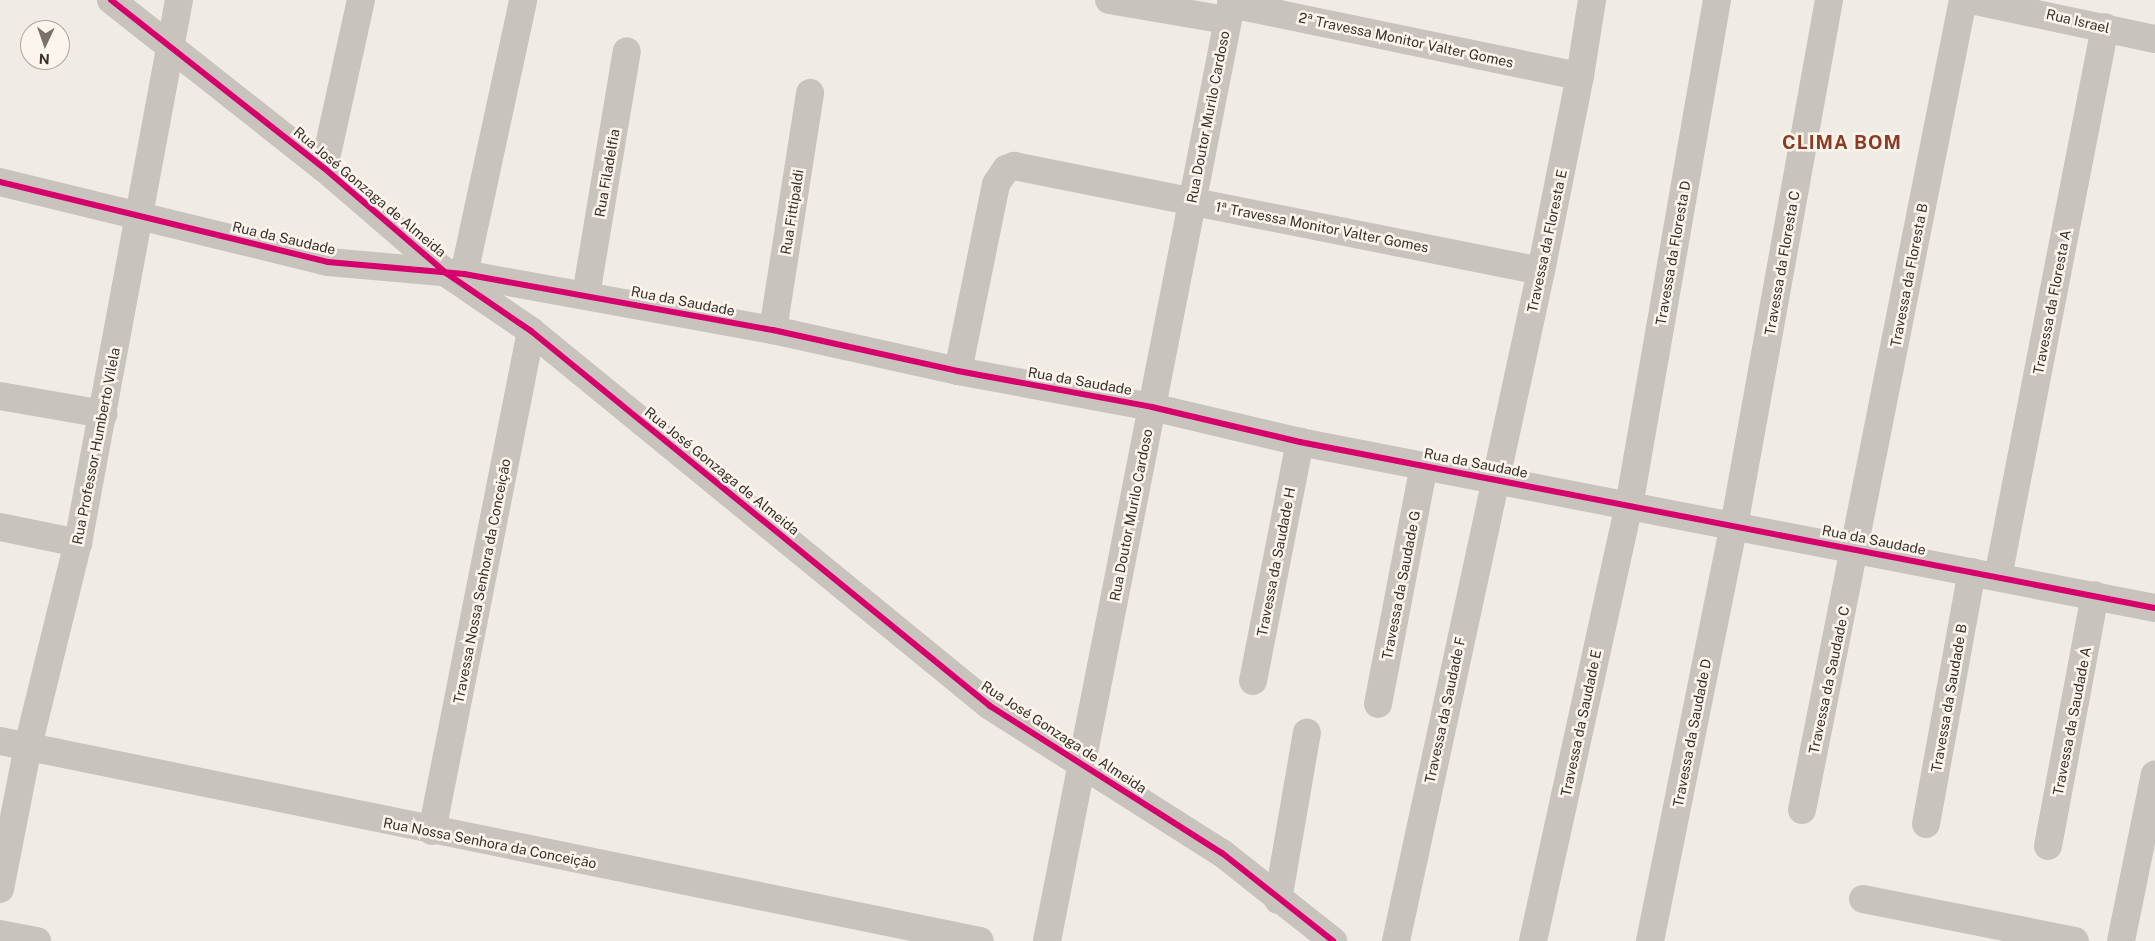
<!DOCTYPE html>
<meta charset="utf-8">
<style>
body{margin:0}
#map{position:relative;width:2155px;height:941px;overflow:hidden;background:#f0ebe5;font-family:"Public Sans",sans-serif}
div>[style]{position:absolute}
.minor>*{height:28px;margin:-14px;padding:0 14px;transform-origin:14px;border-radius:14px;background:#c9c3be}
.cycleway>*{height:6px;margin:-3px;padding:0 3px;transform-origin:3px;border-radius:3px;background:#d6006c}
span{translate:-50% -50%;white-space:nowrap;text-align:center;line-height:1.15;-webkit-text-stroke:5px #fbf5ee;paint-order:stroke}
.street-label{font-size:14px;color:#3b302b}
.district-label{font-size:19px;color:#8c3b22;font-weight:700;letter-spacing:1px}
.north{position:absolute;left:20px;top:20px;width:50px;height:50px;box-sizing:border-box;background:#fbf5ee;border:1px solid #aea6a0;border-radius:50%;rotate:183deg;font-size:14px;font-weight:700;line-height:20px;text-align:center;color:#3b302b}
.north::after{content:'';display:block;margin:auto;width:18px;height:22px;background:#7a716c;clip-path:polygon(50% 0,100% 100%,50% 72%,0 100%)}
</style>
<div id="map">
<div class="minor">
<i style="left:111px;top:0;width:271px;rotate:38.3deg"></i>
<i style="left:324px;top:168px;width:161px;rotate:40.7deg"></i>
<i style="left:446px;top:273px;width:103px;rotate:34.3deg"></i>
<i style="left:531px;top:331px;width:593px;rotate:39.25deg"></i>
<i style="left:990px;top:706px;width:275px;rotate:32.4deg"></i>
<i style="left:1222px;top:853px;width:142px;rotate:38.4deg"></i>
<i style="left:1109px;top:0;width:119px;rotate:9.7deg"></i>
<i style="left:1971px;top:0;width:188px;rotate:12deg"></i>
<i style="left:1231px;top:4px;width:356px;rotate:11.7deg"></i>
<i style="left:324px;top:168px;width:172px;rotate:-77.6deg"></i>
<i style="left:0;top:182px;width:338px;rotate:13.7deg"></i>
<i style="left:328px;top:262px;width:137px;rotate:5deg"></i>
<i style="left:464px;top:274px;width:314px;rotate:10.3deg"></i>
<i style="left:773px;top:330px;width:189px;rotate:12.5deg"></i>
<i style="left:958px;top:371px;width:197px;rotate:10.5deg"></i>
<i style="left:1152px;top:407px;width:152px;rotate:13.3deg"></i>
<i style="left:1300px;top:442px;width:871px;rotate:10.99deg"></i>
<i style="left:464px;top:274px;width:280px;rotate:-77.8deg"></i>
<i style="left:586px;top:295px;width:247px;rotate:-80.5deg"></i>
<i style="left:773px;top:330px;width:240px;rotate:-81.1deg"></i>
<i style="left:958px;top:371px;width:191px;rotate:-78.5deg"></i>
<i style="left:996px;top:184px;width:18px;rotate:-56deg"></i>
<i style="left:1006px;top:169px;width:9px;rotate:-21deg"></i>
<i style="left:1014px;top:166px;width:537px;rotate:11.27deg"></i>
<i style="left:0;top:396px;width:105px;rotate:9.9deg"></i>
<i style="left:0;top:527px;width:80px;rotate:11.6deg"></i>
<i style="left:1998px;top:577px;width:560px;rotate:-78.99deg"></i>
<i style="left:1253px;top:681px;width:244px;rotate:-78.9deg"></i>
<i style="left:1378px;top:704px;width:242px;rotate:-79.1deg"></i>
<i style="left:0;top:741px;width:1000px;rotate:11.53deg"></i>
<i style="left:1802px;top:810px;width:826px;rotate:-78.76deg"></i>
<i style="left:1926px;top:824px;width:256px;rotate:-79.7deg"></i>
<i style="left:432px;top:831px;width:510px;rotate:-78.8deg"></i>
<i style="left:2048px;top:846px;width:255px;rotate:-79.4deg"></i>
<i style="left:0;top:889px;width:146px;rotate:-78.9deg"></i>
<i style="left:28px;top:746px;width:209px;rotate:-76.2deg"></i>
<i style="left:78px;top:543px;width:552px;rotate:-79.46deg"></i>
<i style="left:1863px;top:899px;width:216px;rotate:11.2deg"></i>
<i style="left:1278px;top:900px;width:170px;rotate:-80.2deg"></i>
<i style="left:0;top:934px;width:38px;rotate:11deg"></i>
<i style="left:1047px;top:941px;width:959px;rotate:-78.88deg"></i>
<i style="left:1396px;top:941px;width:686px;rotate:-77.79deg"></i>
<i style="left:1541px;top:271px;width:199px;rotate:-78.7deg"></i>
<i style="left:1580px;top:76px;width:77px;rotate:-81deg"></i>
<i style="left:1533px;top:941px;width:445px;rotate:-77.6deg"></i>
<i style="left:1629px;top:506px;width:514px;rotate:-80.13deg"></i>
<i style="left:1650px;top:941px;width:423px;rotate:-78.6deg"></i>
<i style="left:1734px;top:526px;width:535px;rotate:-79.76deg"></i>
<i style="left:2121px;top:941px;width:170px;rotate:-78.5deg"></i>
</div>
<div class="cycleway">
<i style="left:111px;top:0;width:271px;rotate:38.3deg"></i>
<i style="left:324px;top:168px;width:161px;rotate:40.7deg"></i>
<i style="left:446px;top:273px;width:103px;rotate:34.3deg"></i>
<i style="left:531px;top:331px;width:593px;rotate:39.25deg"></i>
<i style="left:990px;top:706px;width:275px;rotate:32.4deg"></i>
<i style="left:1222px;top:853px;width:142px;rotate:38.4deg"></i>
<i style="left:0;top:182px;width:338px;rotate:13.7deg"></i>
<i style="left:328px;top:262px;width:137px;rotate:5deg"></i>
<i style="left:464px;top:274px;width:314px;rotate:10.3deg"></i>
<i style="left:773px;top:330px;width:189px;rotate:12.5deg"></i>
<i style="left:958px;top:371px;width:197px;rotate:10.5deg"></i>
<i style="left:1152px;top:407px;width:152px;rotate:13.3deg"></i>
<i style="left:1300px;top:442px;width:871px;rotate:10.99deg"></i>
</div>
<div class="street-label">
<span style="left:2078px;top:21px;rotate:13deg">Rua Israel</span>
<span style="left:1406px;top:40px;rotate:12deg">2ª Travessa Monitor Valter Gomes</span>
<span style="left:1208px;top:117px;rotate:-79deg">Rua Doutor Murilo Cardoso</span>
<span style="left:607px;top:173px;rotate:-80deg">Rua Filadelfia</span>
<span style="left:370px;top:192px;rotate:40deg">Rua José Gonzaga de Almeida</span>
<span style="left:792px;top:212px;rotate:-81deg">Rua Fittipaldi</span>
<span style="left:1322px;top:227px;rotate:11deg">1ª Travessa Monitor Valter Gomes</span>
<span style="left:284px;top:238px;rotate:13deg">Rua da Saudade</span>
<span style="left:1547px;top:241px;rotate:-78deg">Travessa da Floresta E</span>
<span style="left:1673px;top:253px;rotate:-80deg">Travessa da Floresta D</span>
<span style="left:1782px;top:263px;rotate:-80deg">Travessa da Floresta C</span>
<span style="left:1909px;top:275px;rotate:-79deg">Travessa da Floresta B</span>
<span style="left:683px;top:301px;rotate:11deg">Rua da Saudade</span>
<span style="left:2052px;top:302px;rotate:-79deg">Travessa da Floresta A</span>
<span style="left:1080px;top:381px;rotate:10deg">Rua da Saudade</span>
<span style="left:96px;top:446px;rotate:-79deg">Rua Professor Humberto Vilela</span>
<span style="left:1476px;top:463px;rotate:11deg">Rua da Saudade</span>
<span style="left:722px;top:471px;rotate:39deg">Rua José Gonzaga de Almeida</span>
<span style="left:1131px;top:515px;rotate:-79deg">Rua Doutor Murilo Cardoso</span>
<span style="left:1874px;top:540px;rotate:11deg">Rua da Saudade</span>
<span style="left:1276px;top:562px;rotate:-79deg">Travessa da Saudade H</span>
<span style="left:482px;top:581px;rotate:-79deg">Travessa Nossa Senhora da Conceição</span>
<span style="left:1401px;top:585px;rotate:-79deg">Travessa da Saudade G</span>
<span style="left:1829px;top:680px;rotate:-78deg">Travessa da Saudade C</span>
<span style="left:1949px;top:698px;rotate:-80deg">Travessa da Saudade B</span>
<span style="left:1445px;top:710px;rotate:-78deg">Travessa da Saudade F</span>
<span style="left:2072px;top:721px;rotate:-79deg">Travessa da Saudade A</span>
<span style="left:1581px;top:723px;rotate:-78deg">Travessa da Saudade E</span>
<span style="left:1692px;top:733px;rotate:-79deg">Travessa da Saudade D</span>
<span style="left:1064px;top:737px;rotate:33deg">Rua José Gonzaga de Almeida</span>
<span style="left:490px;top:843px;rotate:11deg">Rua Nossa Senhora da Conceição</span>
</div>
<div class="district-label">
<span style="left:1842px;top:143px">CLIMA BOM</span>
</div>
<div class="north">N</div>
</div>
